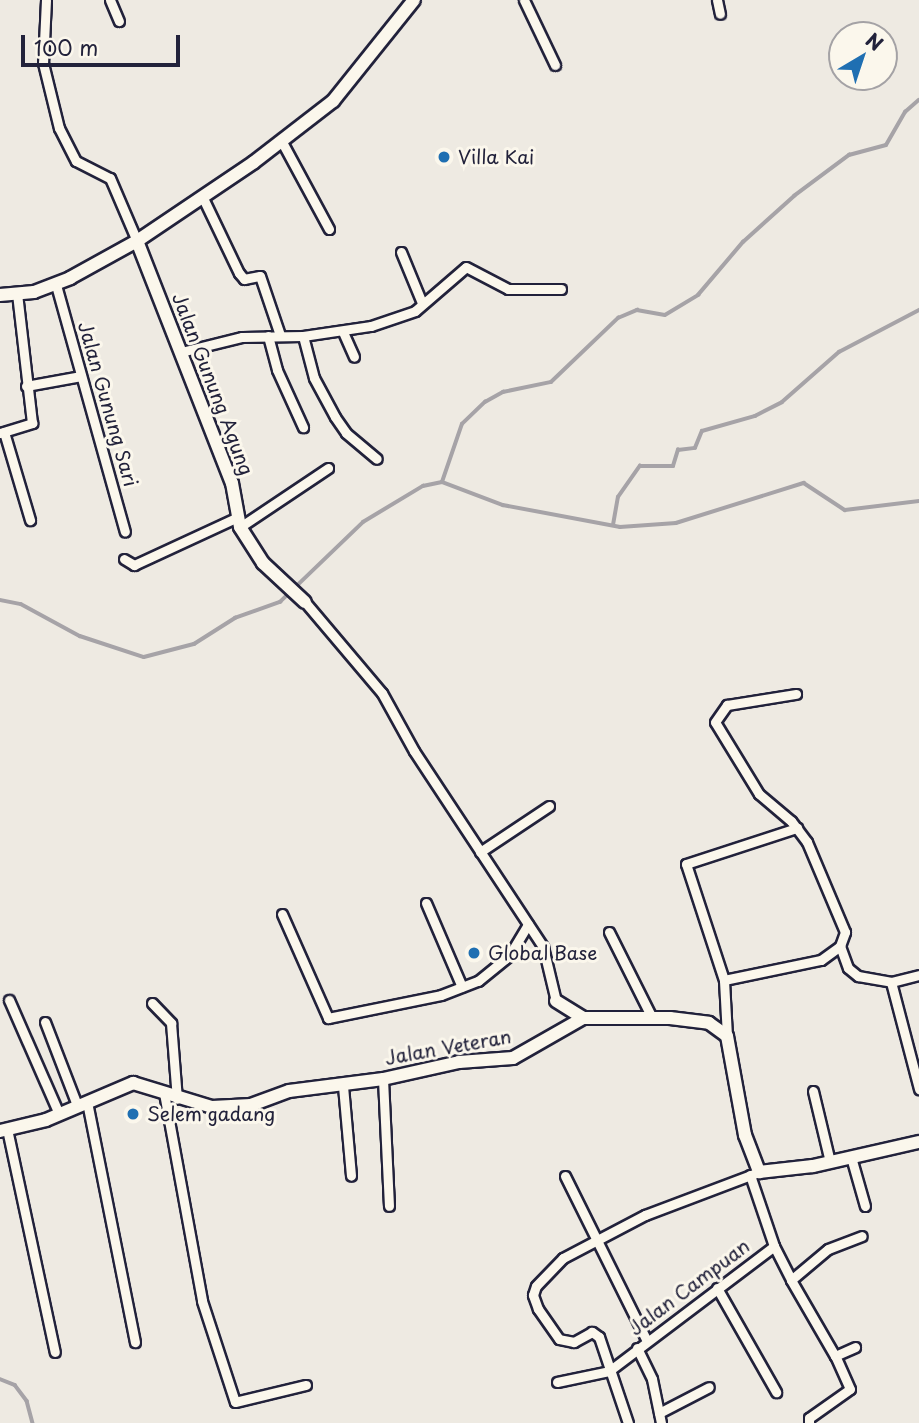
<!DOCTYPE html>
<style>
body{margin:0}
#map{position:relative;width:919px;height:1423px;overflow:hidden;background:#eeeae2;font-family:"Playpen Sans",sans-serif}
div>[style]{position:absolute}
.stream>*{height:3.5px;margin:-1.75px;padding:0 1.75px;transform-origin:1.75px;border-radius:1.75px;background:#a6a3a7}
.roads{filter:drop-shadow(2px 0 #22223b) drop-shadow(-2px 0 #22223b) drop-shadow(0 2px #22223b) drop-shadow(0 -2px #22223b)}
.street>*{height:9px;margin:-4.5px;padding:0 4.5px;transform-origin:4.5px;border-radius:4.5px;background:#fbf7ec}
.secondary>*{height:12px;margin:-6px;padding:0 6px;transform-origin:6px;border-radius:6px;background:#fbf7ec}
.dots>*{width:19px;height:19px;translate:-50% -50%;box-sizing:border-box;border:4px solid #fbf7ec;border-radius:50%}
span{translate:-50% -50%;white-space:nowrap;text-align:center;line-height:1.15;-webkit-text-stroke:6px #fbf7ec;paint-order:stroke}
.poi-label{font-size:19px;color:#22223b}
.left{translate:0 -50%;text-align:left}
.street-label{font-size:19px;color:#22223b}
.north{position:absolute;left:828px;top:21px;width:70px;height:70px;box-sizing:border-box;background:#fbf7ec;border:2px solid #a4a2a5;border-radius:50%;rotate:39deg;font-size:19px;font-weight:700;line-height:28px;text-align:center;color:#22223b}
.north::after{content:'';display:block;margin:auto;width:24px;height:32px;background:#1f6fb2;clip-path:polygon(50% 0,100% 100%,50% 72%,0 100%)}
.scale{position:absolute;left:21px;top:35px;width:159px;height:32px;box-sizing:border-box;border:4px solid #22223b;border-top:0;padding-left:9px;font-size:21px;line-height:24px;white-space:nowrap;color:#22223b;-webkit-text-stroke:5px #fbf7ec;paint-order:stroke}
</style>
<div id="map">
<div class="stream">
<i style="left:442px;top:482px;width:61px;rotate:-71deg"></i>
<i style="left:462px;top:424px;width:32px;rotate:-44deg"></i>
<i style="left:485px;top:402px;width:21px;rotate:-29deg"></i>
<i style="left:503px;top:392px;width:49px;rotate:-11.8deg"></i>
<i style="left:551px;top:382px;width:93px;rotate:-43.7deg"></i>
<i style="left:618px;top:318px;width:21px;rotate:-23deg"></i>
<i style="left:637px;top:310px;width:28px;rotate:10deg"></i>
<i style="left:665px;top:315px;width:39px;rotate:-31deg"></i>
<i style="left:698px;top:295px;width:70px;rotate:-49.7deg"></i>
<i style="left:743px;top:242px;width:69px;rotate:-42deg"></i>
<i style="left:794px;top:196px;width:69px;rotate:-36.7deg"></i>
<i style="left:849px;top:155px;width:38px;rotate:-15deg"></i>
<i style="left:886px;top:145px;width:38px;rotate:-60deg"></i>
<i style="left:905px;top:112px;width:18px;rotate:-41deg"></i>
<i style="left:613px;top:525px;width:28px;rotate:-80deg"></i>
<i style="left:618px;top:497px;width:38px;rotate:-55deg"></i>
<i style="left:640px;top:466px;width:33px"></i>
<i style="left:673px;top:466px;width:17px;rotate:-73deg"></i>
<i style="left:678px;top:450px;width:17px;rotate:-7deg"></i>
<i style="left:695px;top:448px;width:18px;rotate:-68deg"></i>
<i style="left:702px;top:431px;width:55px;rotate:-15.8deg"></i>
<i style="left:755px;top:416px;width:30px;rotate:-27deg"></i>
<i style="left:782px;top:402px;width:76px;rotate:-41.3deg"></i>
<i style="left:839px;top:352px;width:90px;rotate:-27.7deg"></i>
<i style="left:0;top:600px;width:21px;rotate:11deg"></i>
<i style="left:21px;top:604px;width:67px;rotate:28.5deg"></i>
<i style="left:80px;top:636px;width:67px;rotate:18.2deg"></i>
<i style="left:144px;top:657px;width:52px;rotate:-14.6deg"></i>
<i style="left:194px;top:644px;width:49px;rotate:-32.4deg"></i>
<i style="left:235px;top:618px;width:48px;rotate:-19.6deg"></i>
<i style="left:280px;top:602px;width:115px;rotate:-43.9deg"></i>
<i style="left:363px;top:522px;width:70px;rotate:-31deg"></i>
<i style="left:423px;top:486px;width:19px;rotate:-12deg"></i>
<i style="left:442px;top:482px;width:65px;rotate:20.7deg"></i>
<i style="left:503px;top:505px;width:119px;rotate:10.6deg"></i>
<i style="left:620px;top:527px;width:56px;rotate:-4.1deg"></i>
<i style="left:676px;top:523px;width:134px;rotate:-17.4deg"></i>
<i style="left:804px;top:483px;width:49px;rotate:33.4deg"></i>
<i style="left:845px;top:510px;width:75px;rotate:-6.9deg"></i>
<i style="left:0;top:1379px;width:16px;rotate:22deg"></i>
<i style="left:15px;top:1385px;width:20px;rotate:53deg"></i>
<i style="left:27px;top:1401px;width:23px;rotate:75deg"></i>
</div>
<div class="roads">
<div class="street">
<i style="left:46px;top:0;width:63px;rotate:92.7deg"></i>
<i style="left:43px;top:63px;width:67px;rotate:76.2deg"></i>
<i style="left:59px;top:128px;width:37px;rotate:63deg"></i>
<i style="left:76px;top:161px;width:38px;rotate:27deg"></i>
<i style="left:110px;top:178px;width:69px;rotate:66.8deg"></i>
<i style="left:110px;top:0;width:23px;rotate:67deg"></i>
<i style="left:524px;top:0;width:72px;rotate:64.5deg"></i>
<i style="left:717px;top:0;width:14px;rotate:78deg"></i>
<i style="left:282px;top:142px;width:99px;rotate:61.6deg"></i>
<i style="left:203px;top:198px;width:83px;rotate:64.4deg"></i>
<i style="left:239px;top:273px;width:8px;rotate:50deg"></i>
<i style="left:244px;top:279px;width:16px;rotate:-11deg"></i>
<i style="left:260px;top:276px;width:62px;rotate:71.3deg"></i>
<i style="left:401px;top:252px;width:55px;rotate:67.6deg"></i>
<i style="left:56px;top:285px;width:256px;rotate:74.4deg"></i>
<i style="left:343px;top:332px;width:27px;rotate:66deg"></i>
<i style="left:268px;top:336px;width:35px;rotate:75deg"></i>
<i style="left:277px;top:370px;width:63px;rotate:65.5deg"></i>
<i style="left:303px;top:336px;width:43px;rotate:75.3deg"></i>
<i style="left:314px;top:378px;width:44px;rotate:61.7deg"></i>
<i style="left:335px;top:417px;width:19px;rotate:55deg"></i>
<i style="left:346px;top:433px;width:40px;rotate:40deg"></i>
<i style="left:181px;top:352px;width:63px;rotate:-13.8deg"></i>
<i style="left:242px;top:337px;width:61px;rotate:-0.9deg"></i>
<i style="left:303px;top:336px;width:69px;rotate:-8.4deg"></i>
<i style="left:371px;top:326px;width:46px;rotate:-18.8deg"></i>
<i style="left:415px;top:311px;width:67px;rotate:-40.8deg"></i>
<i style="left:466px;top:267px;width:47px;rotate:27.6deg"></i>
<i style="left:508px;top:289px;width:53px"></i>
<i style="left:26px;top:386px;width:56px;rotate:-10.3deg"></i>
<i style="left:4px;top:432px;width:92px;rotate:73.5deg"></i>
<i style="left:0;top:433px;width:34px;rotate:-17deg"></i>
<i style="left:32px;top:423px;width:130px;rotate:-96.6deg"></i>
<i style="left:240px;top:527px;width:106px;rotate:-33.8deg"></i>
<i style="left:124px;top:559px;width:12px;rotate:31deg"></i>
<i style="left:134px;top:565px;width:115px;rotate:-24.8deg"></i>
<i style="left:305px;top:602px;width:119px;rotate:49.8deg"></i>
<i style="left:382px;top:693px;width:66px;rotate:61.1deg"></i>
<i style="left:414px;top:751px;width:235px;rotate:56.6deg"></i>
<i style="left:543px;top:947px;width:56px;rotate:76.5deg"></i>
<i style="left:480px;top:852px;width:83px;rotate:-33.7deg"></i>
<i style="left:426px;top:903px;width:91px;rotate:66.8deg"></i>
<i style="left:282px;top:914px;width:114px;rotate:66.1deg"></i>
<i style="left:328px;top:1018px;width:115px;rotate:-11.5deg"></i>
<i style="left:441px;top:995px;width:40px;rotate:-21deg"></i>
<i style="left:478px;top:981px;width:40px;rotate:-39deg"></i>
<i style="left:509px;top:956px;width:37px;rotate:-59deg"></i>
<i style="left:609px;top:932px;width:96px;rotate:63.4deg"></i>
<i style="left:840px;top:946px;width:23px;rotate:70deg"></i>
<i style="left:848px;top:968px;width:13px;rotate:39deg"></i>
<i style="left:858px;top:976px;width:34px;rotate:10deg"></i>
<i style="left:919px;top:975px;width:29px;rotate:166deg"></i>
<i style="left:891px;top:982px;width:111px;rotate:75.3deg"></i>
<i style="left:724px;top:980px;width:99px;rotate:-11.7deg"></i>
<i style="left:821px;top:960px;width:24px;rotate:-36deg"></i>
<i style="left:840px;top:946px;width:15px;rotate:-70deg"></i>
<i style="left:845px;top:932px;width:98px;rotate:-112.9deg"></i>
<i style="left:807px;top:842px;width:26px;rotate:-127deg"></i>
<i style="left:791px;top:821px;width:42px;rotate:-139.8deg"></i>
<i style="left:759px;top:794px;width:84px;rotate:-121.4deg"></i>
<i style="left:715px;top:722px;width:21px;rotate:-55deg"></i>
<i style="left:727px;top:705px;width:70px;rotate:-9.1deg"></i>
<i style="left:9px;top:1000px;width:124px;rotate:66.3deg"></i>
<i style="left:152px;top:1003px;width:28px;rotate:46deg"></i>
<i style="left:171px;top:1023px;width:76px;rotate:85.5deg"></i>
<i style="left:45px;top:1022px;width:89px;rotate:68.9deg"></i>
<i style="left:727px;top:1036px;width:56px;rotate:-93.1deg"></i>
<i style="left:724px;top:980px;width:122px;rotate:-108.1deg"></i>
<i style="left:686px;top:864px;width:117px;rotate:-18deg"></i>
<i style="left:383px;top:1079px;width:127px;rotate:87.3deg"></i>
<i style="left:343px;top:1086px;width:90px;rotate:84.9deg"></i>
<i style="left:813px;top:1091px;width:73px;rotate:76.5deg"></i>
<i style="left:164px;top:1093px;width:211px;rotate:79.6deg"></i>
<i style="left:202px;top:1301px;width:106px;rotate:71.9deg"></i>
<i style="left:235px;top:1402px;width:73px;rotate:-13.5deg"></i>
<i style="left:87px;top:1102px;width:245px;rotate:78.7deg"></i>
<i style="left:7px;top:1129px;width:228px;rotate:77.9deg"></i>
<i style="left:851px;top:1157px;width:51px;rotate:74.1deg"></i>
<i style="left:565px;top:1176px;width:182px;rotate:63.6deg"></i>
<i style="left:774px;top:1246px;width:38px;rotate:63deg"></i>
<i style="left:791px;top:1280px;width:48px;rotate:-40deg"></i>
<i style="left:828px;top:1249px;width:36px;rotate:-21deg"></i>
<i style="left:791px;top:1280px;width:88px;rotate:59.9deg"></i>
<i style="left:835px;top:1356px;width:22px;rotate:-24deg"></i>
<i style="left:717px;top:1288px;width:120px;rotate:60.4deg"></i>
<i style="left:637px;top:1348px;width:34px;rotate:64deg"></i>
<i style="left:652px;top:1379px;width:45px;rotate:78.4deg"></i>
<i style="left:557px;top:1382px;width:53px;rotate:-11.9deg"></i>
<i style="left:609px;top:1371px;width:207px;rotate:-37.1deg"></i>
<i style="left:774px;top:1246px;width:75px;rotate:-108.7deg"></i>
<i style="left:659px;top:1413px;width:56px;rotate:-27.5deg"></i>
<i style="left:628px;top:1423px;width:91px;rotate:-108.6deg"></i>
<i style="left:599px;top:1337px;width:9px;rotate:-144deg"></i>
<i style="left:592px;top:1332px;width:21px;rotate:151deg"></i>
<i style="left:574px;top:1342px;width:15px;rotate:-169deg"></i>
<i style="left:559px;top:1339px;width:37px;rotate:-125deg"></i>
<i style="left:538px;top:1309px;width:15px;rotate:-110deg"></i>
<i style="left:533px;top:1295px;width:9px;rotate:-72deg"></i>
<i style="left:536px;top:1286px;width:39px;rotate:-46deg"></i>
<i style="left:563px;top:1258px;width:93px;rotate:-27.7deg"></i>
<i style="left:645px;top:1215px;width:122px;rotate:-20.7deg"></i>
<i style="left:809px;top:1423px;width:5px;rotate:-90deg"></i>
<i style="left:809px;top:1418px;width:50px;rotate:-35.3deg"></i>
<i style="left:850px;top:1389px;width:36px;rotate:-114deg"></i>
</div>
<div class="secondary">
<i style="left:137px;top:241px;width:260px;rotate:68.6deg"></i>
<i style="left:232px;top:483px;width:45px;rotate:79.7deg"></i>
<i style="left:240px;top:527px;width:43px;rotate:57.4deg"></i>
<i style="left:263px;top:563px;width:57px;rotate:42.9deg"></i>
<i style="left:0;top:295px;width:34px;rotate:-5deg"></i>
<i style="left:34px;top:292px;width:39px;rotate:-21deg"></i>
<i style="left:70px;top:278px;width:77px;rotate:-28.9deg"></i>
<i style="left:137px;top:241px;width:141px;rotate:-34deg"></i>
<i style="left:254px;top:162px;width:100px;rotate:-37.7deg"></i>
<i style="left:333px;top:101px;width:129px;rotate:-51.3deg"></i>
<i style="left:556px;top:1001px;width:32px;rotate:32deg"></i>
<i style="left:0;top:1131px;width:47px;rotate:-13.4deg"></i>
<i style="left:46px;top:1120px;width:95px;rotate:-23deg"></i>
<i style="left:133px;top:1083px;width:83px;rotate:16.9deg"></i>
<i style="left:212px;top:1107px;width:39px;rotate:-3deg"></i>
<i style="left:251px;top:1105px;width:40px;rotate:-20.2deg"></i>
<i style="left:289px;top:1091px;width:95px;rotate:-7.3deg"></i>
<i style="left:383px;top:1079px;width:78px;rotate:-12.6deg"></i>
<i style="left:459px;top:1062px;width:54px;rotate:-4.2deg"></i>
<i style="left:513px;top:1058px;width:81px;rotate:-29.7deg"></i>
<i style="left:583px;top:1018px;width:87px"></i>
<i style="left:670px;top:1018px;width:39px;rotate:7deg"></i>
<i style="left:709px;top:1023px;width:22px;rotate:36deg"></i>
<i style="left:727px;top:1036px;width:101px;rotate:79.7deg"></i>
<i style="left:745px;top:1135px;width:40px;rotate:69deg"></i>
<i style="left:759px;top:1172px;width:54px;rotate:-6.3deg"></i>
<i style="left:813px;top:1166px;width:109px;rotate:-12.8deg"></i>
</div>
</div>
<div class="dots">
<i style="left:444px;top:157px;background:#1f6fb2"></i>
<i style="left:474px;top:953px;background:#1f6fb2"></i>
<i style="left:133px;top:1114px;background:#1f6fb2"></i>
</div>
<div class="poi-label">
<span class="left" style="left:458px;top:157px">Villa Kai</span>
<span class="left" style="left:488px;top:953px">Global Base</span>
<span class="left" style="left:147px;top:1114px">Selem gadang</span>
</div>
<div class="street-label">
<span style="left:213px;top:384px;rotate:69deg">Jalan Gunung Agung</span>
<span style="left:108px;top:404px;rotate:74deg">Jalan Gunung Sari</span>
<span style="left:448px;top:1047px;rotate:-10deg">Jalan Veteran</span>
<span style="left:689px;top:1287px;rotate:-37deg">Jalan Campuan</span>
</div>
<div class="north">N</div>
<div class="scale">100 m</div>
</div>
